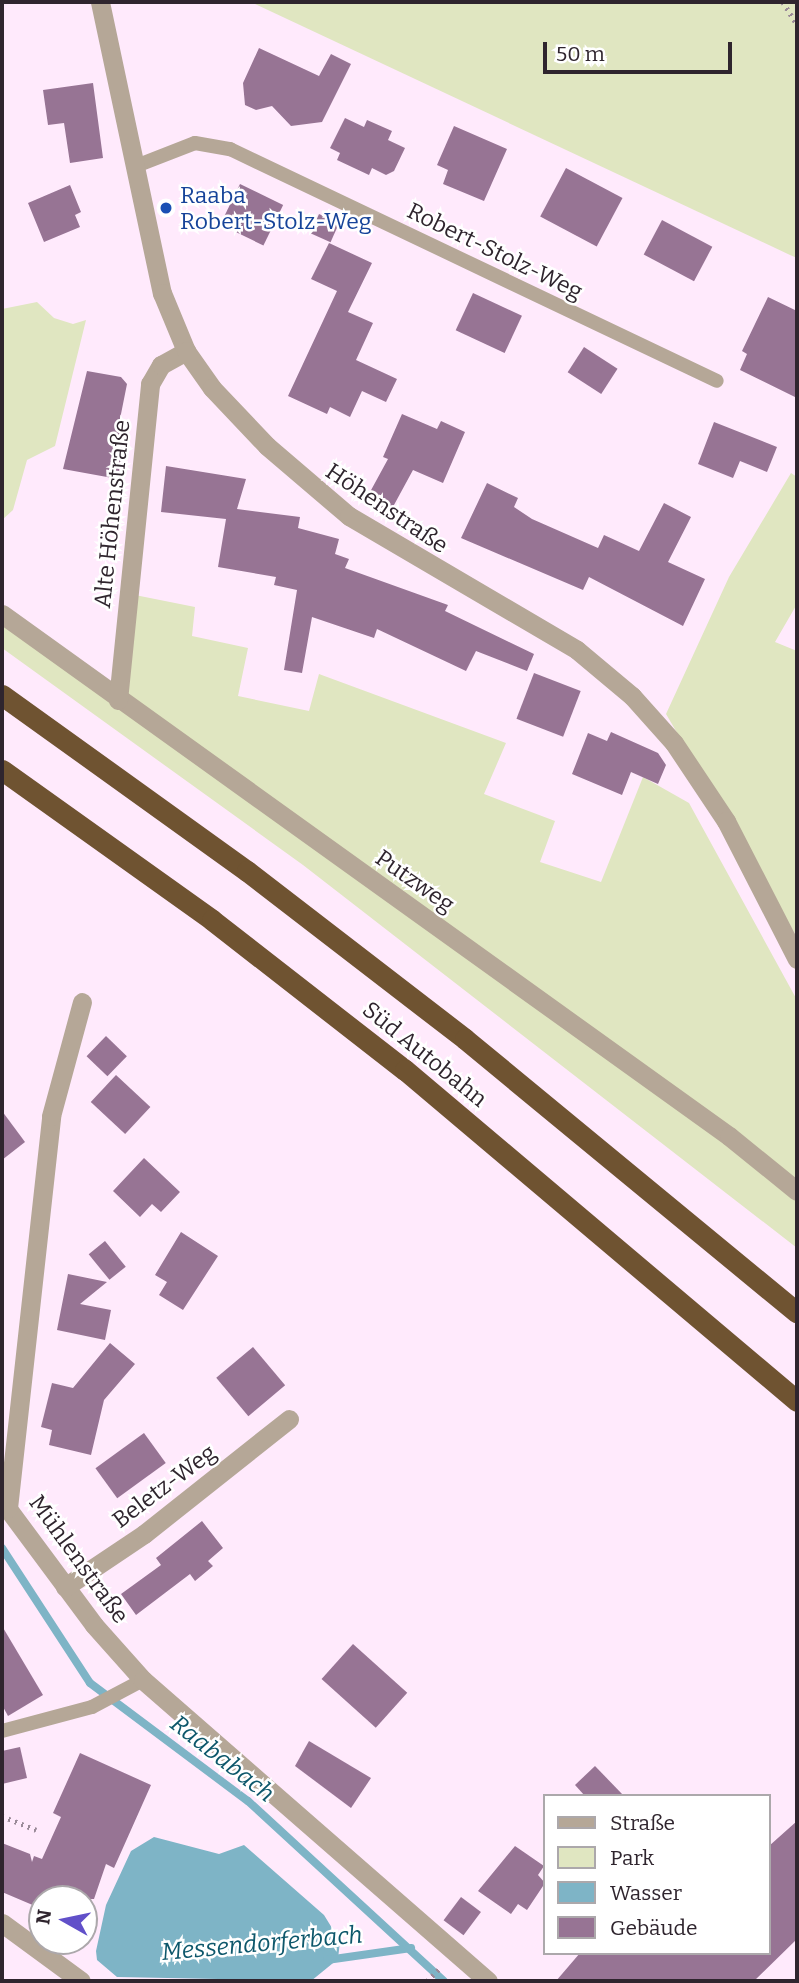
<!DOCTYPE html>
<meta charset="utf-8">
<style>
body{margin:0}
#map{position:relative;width:799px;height:1983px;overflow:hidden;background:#ffeafc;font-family:Bitter,serif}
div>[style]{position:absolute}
.green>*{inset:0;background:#e0e6c1}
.water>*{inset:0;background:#7eb4c6}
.stream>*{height:8px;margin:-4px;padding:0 4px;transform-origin:4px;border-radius:4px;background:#7eb4c6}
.building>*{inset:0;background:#977494;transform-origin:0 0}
.path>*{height:4.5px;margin-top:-2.25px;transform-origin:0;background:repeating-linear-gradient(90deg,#9a8a98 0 2px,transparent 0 7px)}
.service>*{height:14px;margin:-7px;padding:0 7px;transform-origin:7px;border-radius:7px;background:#b5a797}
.minor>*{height:19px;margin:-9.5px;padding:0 9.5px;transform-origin:9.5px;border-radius:9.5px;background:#b5a797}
.tertiary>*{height:19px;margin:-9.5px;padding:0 9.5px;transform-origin:9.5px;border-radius:9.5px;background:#b5a797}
.motorway>*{height:21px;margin:-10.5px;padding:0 10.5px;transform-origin:10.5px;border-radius:10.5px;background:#6f5331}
.dots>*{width:19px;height:19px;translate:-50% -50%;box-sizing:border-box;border:4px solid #fff;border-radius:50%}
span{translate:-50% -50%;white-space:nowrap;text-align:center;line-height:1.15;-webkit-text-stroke:5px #fff;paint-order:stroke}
.transit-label{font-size:23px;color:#164399}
.left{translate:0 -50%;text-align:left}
.street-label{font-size:23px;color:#2f252e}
.water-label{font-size:24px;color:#0d576b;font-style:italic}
.frame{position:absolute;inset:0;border:4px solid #2f252e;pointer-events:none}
.legend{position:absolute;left:543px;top:1794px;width:228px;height:161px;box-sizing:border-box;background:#fff;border:2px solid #aca8ab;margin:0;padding:9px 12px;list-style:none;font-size:21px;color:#2f252e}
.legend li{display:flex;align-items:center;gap:14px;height:35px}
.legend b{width:35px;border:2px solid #aca8ab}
.north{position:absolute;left:28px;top:1885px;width:70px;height:70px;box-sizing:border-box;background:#fff;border:2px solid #aca8ab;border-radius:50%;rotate:279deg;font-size:19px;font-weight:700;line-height:28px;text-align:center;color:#2f252e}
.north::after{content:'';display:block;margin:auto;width:24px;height:32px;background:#6150c9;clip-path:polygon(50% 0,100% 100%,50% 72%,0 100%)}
.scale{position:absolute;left:543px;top:42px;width:189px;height:32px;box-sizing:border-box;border:4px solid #2f252e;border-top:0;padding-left:9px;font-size:21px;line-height:24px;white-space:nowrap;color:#2f252e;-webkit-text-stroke:5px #fff;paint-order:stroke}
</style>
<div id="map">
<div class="green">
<i style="clip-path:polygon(251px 2px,797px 2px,797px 258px,790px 255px)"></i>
<i style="clip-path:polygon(37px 302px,54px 318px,73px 324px,86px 320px,55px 446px,27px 460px,13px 510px,2px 520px,2px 309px)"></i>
<i style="clip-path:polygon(791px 473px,797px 477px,797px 604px,775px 642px,797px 651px,797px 937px,666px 714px,729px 577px)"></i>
<i style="clip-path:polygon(135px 595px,195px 607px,192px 636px,248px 648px,238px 696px,309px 711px,319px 674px,506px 743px,484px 794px,555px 821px,540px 862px,601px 882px,643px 777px,689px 803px,797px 1000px,797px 1182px,122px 694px)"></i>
<i style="clip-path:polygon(2px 621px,725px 1141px,797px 1201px,797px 1248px,303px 865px,2px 648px)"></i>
</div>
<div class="water">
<i style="clip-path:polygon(154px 1837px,219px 1854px,244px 1845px,324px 1915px,340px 1941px,338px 1959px,311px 1981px,117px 1977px,97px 1960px,96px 1951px,106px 1905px,131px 1851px)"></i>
</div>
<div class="stream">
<i style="left:2px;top:1548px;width:161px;rotate:56.9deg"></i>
<i style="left:90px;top:1683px;width:197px;rotate:36.8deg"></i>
<i style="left:248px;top:1801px;width:266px;rotate:42.6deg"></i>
<i style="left:327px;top:1960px;width:85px;rotate:-8.1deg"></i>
</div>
<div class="building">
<i style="clip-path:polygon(259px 48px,319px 76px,331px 54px,351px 64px,322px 122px,291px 126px,272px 106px,256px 110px,245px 105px,243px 83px)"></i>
<i style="clip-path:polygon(93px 83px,103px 158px,70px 163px,64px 123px,48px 125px,43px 90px)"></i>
<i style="clip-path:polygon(345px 118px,364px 127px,367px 120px,392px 131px,388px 140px,405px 148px,394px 171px,386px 175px,372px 168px,369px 175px,337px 160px,340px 153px,330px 148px)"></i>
<i style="clip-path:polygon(454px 126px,507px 149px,484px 201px,443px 184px,448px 170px,437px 165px)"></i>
<i style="left:566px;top:168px;width:64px;height:55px;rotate:28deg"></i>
<i style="left:240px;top:184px;width:48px;height:45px;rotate:26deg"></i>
<i style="clip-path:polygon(70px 185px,81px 212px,75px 215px,80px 227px,44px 242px,28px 203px)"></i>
<i style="left:319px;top:214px;width:22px;height:21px;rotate:24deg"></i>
<i style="left:662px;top:220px;width:57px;height:39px;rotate:28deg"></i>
<i style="clip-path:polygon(329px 243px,372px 263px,348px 312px,373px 323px,356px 360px,397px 379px,386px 402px,362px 391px,350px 417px,330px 407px,327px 414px,288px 396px,337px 291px,311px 279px)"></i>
<i style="left:473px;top:293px;width:54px;height:41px;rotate:25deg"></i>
<i style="clip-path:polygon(768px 297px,797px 311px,797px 398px,740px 370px,747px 354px,742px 351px)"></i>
<i style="left:584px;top:347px;width:40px;height:30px;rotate:33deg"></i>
<i style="clip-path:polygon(87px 371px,121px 377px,127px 384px,119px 424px,127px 426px,118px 479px,63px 469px)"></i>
<i style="clip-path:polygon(402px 414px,437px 429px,441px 421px,465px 432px,443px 483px,413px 470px,388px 516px,364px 503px,388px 459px,383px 457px)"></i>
<i style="clip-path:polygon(714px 422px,777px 447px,767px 472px,740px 461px,733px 478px,698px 464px)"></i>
<i style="clip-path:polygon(166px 466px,246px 479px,237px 509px,300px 517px,298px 528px,339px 539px,335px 554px,349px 559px,345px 568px,448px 605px,445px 611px,534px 654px,527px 671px,476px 651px,466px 671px,377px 629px,374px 638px,312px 617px,302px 673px,284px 670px,297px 590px,274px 585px,276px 577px,218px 567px,226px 519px,161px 512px)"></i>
<i style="clip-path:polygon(487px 483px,518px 498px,514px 507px,532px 519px,598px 548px,604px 535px,639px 551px,664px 503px,691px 517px,668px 562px,705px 579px,683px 626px,589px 577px,583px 590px,461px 538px)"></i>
<i style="left:534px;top:673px;width:50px;height:49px;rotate:21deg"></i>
<i style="clip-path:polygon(611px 732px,658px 753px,666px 765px,658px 784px,631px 772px,622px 795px,572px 774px,588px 733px,607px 741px)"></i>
<i style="left:106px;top:1036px;width:29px;height:28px;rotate:44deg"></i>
<i style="left:116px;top:1075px;width:47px;height:37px;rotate:43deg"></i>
<i style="clip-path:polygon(2px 1111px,25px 1142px,2px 1160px)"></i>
<i style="clip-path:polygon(144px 1158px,180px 1192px,161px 1212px,152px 1204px,140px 1217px,113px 1191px)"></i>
<i style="clip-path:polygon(181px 1232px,218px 1256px,183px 1310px,159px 1295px,167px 1282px,155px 1275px)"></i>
<i style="left:105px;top:1241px;width:33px;height:21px;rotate:51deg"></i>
<i style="clip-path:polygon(68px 1274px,107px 1282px,80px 1304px,111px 1310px,105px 1340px,57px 1330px)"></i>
<i style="clip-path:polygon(110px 1343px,135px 1364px,104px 1400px,91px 1455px,49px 1445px,52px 1430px,41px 1427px,52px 1383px,73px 1388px)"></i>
<i style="left:253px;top:1347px;width:50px;height:48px;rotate:50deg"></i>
<i style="left:144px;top:1433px;width:37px;height:60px;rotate:54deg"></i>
<i style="clip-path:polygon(202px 1521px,223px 1548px,208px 1561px,213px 1566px,195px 1581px,190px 1574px,136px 1615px,121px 1594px,161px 1565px,156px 1558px)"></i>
<i style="clip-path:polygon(2px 1626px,43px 1695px,8px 1716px,2px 1705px)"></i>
<i style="left:353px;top:1644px;width:73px;height:47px;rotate:42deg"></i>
<i style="clip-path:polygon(309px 1741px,371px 1778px,351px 1808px,295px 1766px)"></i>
<i style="clip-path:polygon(20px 1747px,27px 1778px,2px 1784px,2px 1751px)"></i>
<i style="clip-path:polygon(80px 1753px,151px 1785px,114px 1868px,106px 1864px,94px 1899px,42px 1899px,42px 1909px,2px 1892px,2px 1843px,30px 1854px,32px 1862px,34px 1856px,42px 1859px,61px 1817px,53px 1813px)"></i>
<i style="clip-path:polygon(595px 1766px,624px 1796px,585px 1796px,575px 1785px)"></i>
<i style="clip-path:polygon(797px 1821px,797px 1939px,754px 1981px,556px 1981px,580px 1953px,769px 1953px,769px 1846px)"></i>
<i style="clip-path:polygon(515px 1846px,544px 1866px,538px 1875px,545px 1883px,527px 1910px,518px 1904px,511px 1914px,478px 1891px)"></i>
<i style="left:461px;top:1897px;width:25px;height:29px;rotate:37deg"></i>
</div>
<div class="path">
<i style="left:783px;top:2px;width:26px;rotate:58deg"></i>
<i style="left:2px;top:1816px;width:37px;rotate:22deg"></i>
<i style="left:427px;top:1981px;width:20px;rotate:-45deg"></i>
</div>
<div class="service">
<i style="left:136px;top:166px;width:63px;rotate:-21.3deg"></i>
<i style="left:195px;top:143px;width:36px;rotate:10deg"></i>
<i style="left:230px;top:149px;width:539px;rotate:25.47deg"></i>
<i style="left:2px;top:1731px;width:93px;rotate:-14.9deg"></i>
<i style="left:92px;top:1707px;width:58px;rotate:-27.9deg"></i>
</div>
<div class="minor">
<i style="left:2px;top:614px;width:895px;rotate:35.68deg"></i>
<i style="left:729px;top:1136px;width:87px;rotate:39deg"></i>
<i style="left:118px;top:700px;width:318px;rotate:-84.2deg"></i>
<i style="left:150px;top:384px;width:22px;rotate:-60deg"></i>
<i style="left:161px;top:365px;width:29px;rotate:-29deg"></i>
<i style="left:2px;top:1501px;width:154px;rotate:53.4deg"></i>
<i style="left:94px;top:1625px;width:74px;rotate:48.3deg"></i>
<i style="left:143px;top:1680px;width:458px;rotate:41.1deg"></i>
<i style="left:8px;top:1508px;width:394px;rotate:-83.7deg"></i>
<i style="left:51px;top:1116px;width:118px;rotate:-74.8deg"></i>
<i style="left:65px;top:1587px;width:95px;rotate:-33.9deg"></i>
<i style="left:144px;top:1534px;width:185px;rotate:-38.4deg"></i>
<i style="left:2px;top:1923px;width:98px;rotate:36.3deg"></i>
</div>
<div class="tertiary">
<i style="left:100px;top:2px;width:298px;rotate:78deg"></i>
<i style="left:162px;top:293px;width:63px;rotate:67.5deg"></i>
<i style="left:186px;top:351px;width:45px;rotate:54.9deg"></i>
<i style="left:212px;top:388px;width:80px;rotate:46.5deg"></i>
<i style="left:267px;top:446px;width:108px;rotate:40.5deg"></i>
<i style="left:349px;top:516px;width:264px;rotate:30.4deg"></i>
<i style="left:577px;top:650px;width:72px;rotate:39.9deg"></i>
<i style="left:632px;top:696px;width:63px;rotate:48.2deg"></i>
<i style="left:674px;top:743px;width:94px;rotate:56.3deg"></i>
<i style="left:726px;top:821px;width:155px;rotate:62.8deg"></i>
</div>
<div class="motorway">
<i style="left:2px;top:695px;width:302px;rotate:35.7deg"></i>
<i style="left:247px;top:871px;width:275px;rotate:37.6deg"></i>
<i style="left:465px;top:1039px;width:430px;rotate:39.5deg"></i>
<i style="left:2px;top:770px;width:258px;rotate:35.5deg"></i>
<i style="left:212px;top:920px;width:244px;rotate:37.9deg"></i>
<i style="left:405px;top:1070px;width:513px;rotate:40.18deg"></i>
</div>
<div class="dots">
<i style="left:166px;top:208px;background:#1a4fb4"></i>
</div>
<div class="transit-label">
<span class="left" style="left:180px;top:208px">Raaba<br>Robert-Stolz-Weg</span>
</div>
<div class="street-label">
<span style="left:495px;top:251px;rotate:26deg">Robert-Stolz-Weg</span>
<span style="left:387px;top:508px;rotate:34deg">Höhenstraße</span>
<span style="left:112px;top:514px;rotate:-84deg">Alte Höhenstraße</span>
<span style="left:415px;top:881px;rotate:35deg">Putzweg</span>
<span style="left:425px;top:1054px;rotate:39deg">Süd Autobahn</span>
<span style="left:164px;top:1486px;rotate:-37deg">Beletz-Weg</span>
<span style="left:79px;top:1559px;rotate:54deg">Mühlenstraße</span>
</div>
<div class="water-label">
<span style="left:222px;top:1759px;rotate:38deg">Raababach</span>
<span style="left:262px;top:1944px;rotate:-5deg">Messendorferbach</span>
</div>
<div class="frame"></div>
<ul class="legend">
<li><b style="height:9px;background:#b5a797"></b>Straße</li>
<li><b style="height:19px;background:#e0e6c1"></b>Park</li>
<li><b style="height:19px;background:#7eb4c6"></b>Wasser</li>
<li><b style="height:19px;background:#977494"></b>Gebäude</li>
</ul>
<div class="north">N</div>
<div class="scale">50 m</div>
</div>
